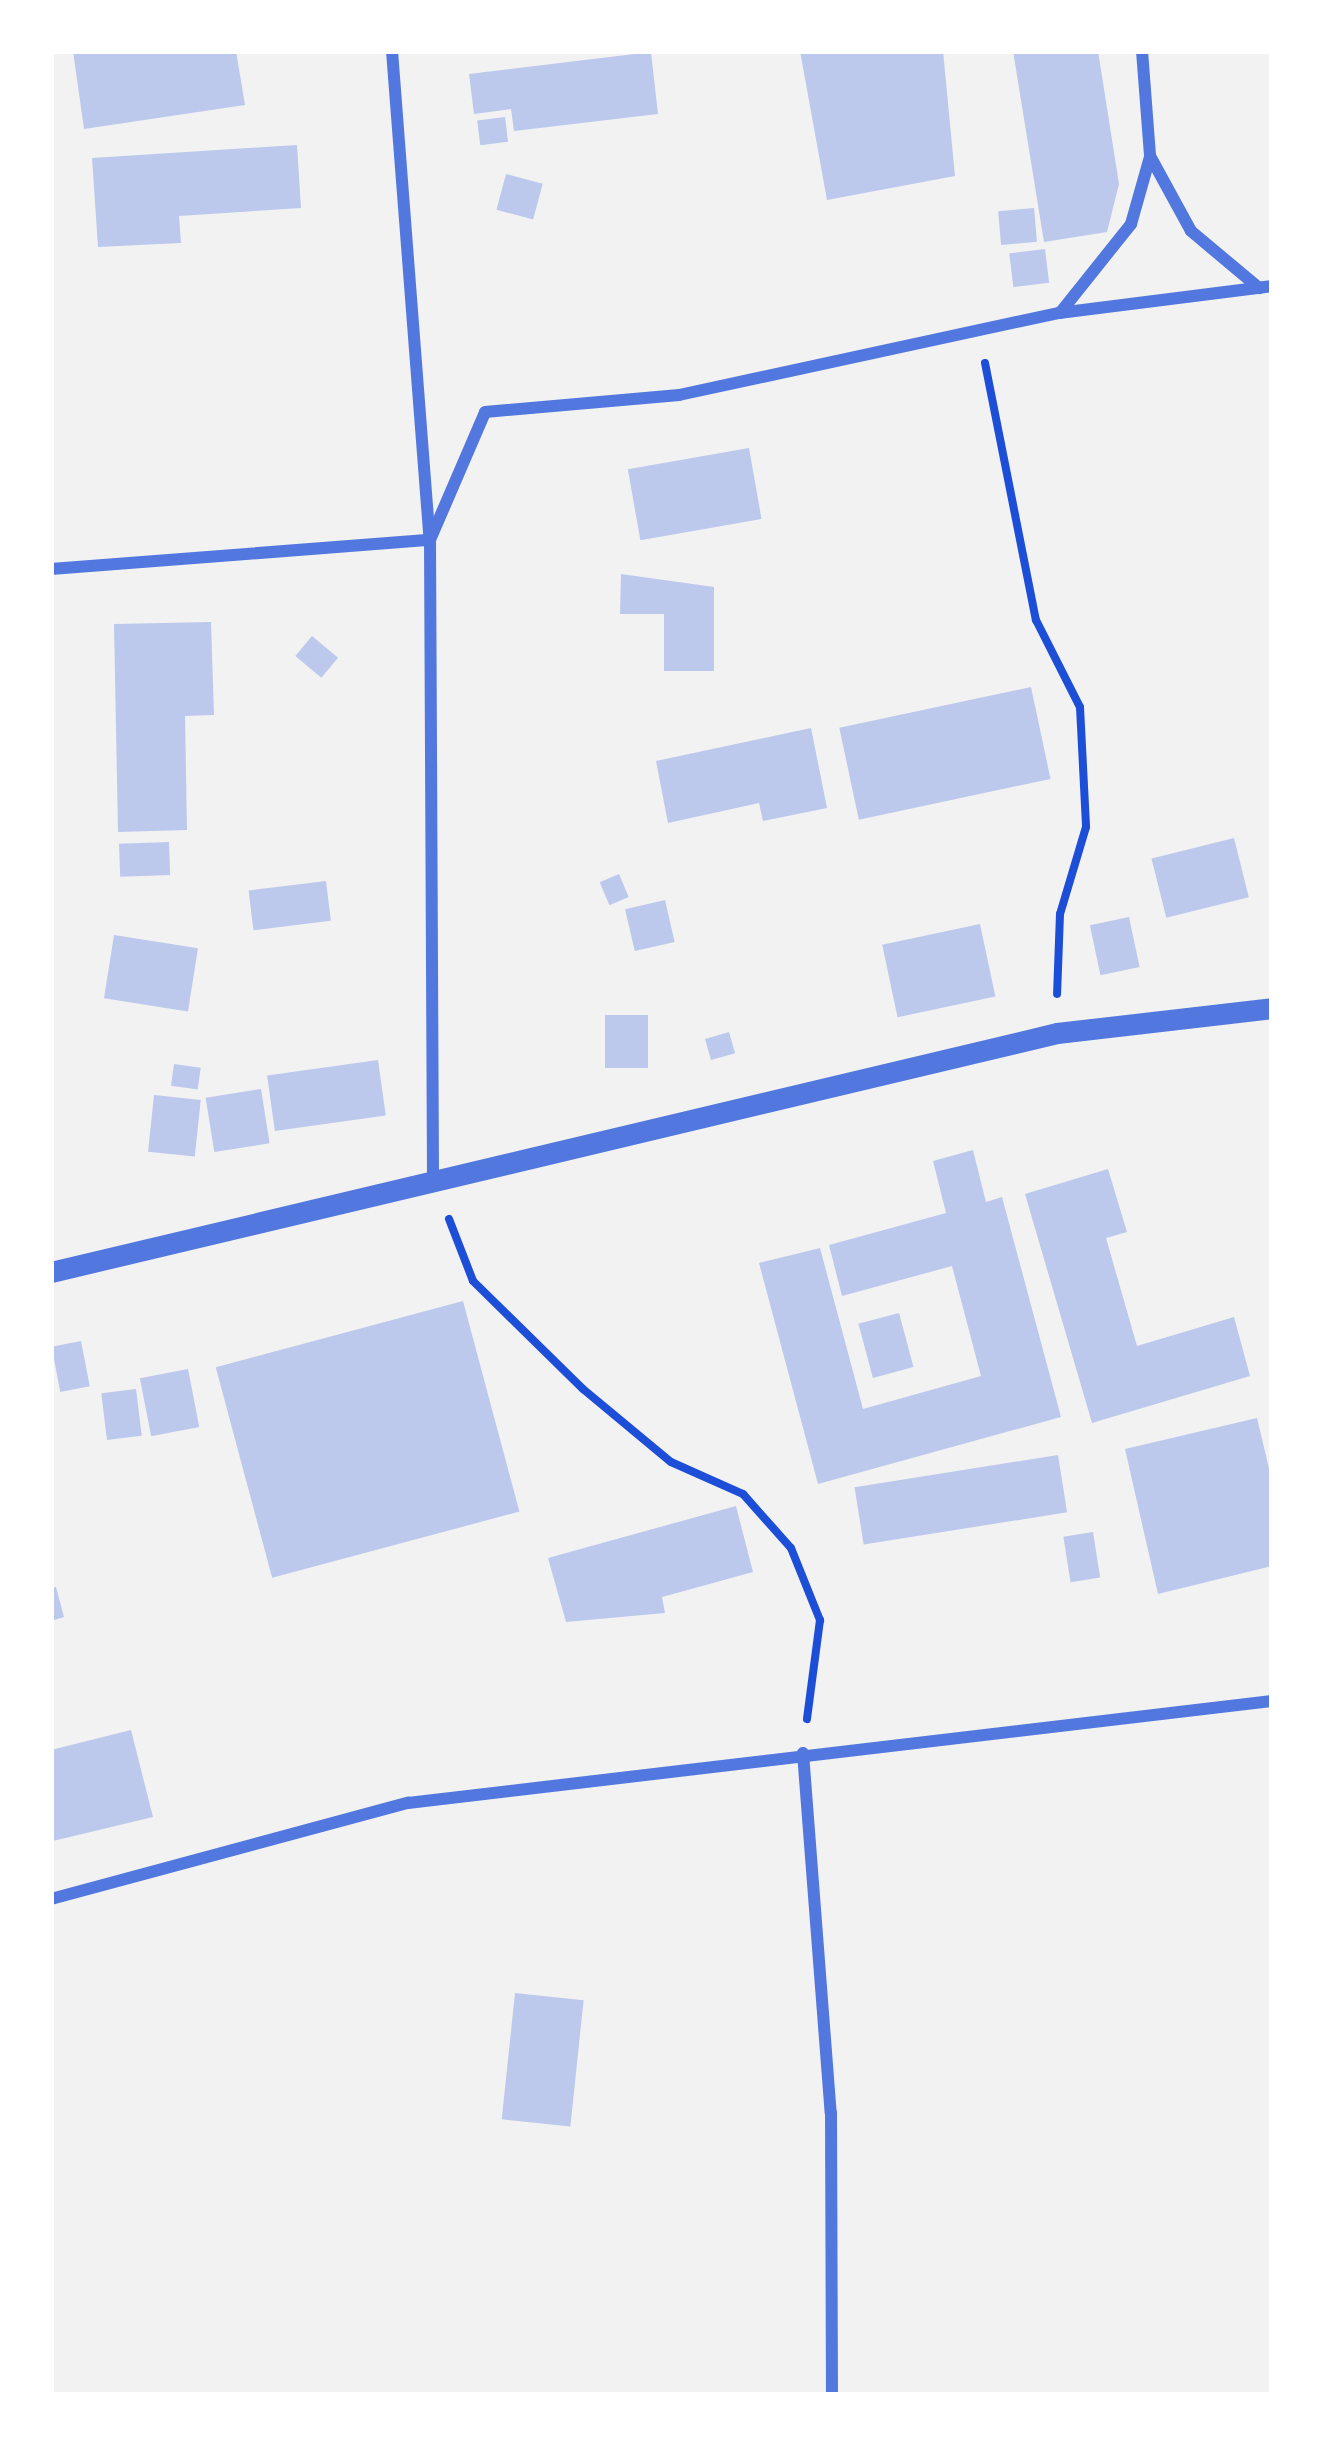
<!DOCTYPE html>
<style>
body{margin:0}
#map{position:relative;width:1323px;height:2446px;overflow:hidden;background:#f2f2f2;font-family:Manrope,sans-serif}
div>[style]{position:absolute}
.building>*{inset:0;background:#bdc9ec;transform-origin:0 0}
.path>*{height:8px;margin:-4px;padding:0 4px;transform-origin:4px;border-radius:4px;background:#1d4ed8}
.minor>*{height:12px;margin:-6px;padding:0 6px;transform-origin:6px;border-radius:6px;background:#5277de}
.tertiary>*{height:21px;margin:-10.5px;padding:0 10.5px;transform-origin:10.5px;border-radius:10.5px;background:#5277de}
span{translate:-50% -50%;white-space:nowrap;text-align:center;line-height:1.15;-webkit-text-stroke:12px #fff;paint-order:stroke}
.frame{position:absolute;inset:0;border:54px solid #fff;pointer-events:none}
</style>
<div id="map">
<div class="building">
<i style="clip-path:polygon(73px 51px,236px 51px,245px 105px,84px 129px)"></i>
<i style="clip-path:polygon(800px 51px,943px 51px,955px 176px,827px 200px)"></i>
<i style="clip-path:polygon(1013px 51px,1098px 51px,1119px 184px,1107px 232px,1044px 242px)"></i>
<i style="clip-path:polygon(651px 52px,658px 114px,514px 131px,511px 109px,474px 114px,469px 74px)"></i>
<i style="left:505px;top:117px;width:25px;height:28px;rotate:83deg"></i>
<i style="clip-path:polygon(297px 145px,301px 208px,179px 216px,181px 243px,98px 247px,92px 158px)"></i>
<i style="left:506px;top:174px;width:38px;height:37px;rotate:15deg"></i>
<i style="left:1034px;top:208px;width:34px;height:36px;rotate:85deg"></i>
<i style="left:1045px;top:249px;width:34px;height:36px;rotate:83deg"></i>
<i style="left:749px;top:448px;width:72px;height:123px;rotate:80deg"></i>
<i style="clip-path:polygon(621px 574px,714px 587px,714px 671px,664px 671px,664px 614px,620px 614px)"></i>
<i style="clip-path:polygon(211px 622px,214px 715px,185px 716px,187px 830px,118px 832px,114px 624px)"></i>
<i style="left:312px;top:636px;width:34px;height:26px;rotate:40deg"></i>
<i style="left:1031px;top:687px;width:94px;height:196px;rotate:78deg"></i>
<i style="clip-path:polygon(811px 728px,827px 808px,763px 821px,759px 803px,668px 823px,656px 761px)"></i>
<i style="left:1234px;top:838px;width:61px;height:85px;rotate:76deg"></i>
<i style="left:169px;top:842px;width:33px;height:50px;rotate:88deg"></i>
<i style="left:619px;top:874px;width:25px;height:21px;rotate:67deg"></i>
<i style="left:326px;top:881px;width:40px;height:78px;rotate:83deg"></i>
<i style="left:665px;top:900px;width:43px;height:41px;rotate:77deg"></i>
<i style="left:1129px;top:917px;width:51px;height:40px;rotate:78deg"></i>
<i style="left:980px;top:924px;width:74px;height:100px;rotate:78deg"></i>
<i style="left:114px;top:935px;width:85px;height:64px;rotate:9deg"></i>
<i style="left:648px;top:1015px;width:53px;height:43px;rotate:90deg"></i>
<i style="left:729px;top:1032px;width:22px;height:25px;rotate:74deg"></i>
<i style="left:378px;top:1060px;width:56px;height:112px;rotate:82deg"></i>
<i style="left:174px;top:1064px;width:27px;height:22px;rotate:8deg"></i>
<i style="left:261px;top:1089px;width:55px;height:56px;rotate:81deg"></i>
<i style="left:154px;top:1095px;width:47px;height:57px;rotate:6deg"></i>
<i style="clip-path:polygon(973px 1150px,986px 1202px,1002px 1197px,1061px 1417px,818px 1484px,759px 1263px,820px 1248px,863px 1409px,981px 1376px,952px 1266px,842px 1296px,829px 1245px,946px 1213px,933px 1161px)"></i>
<i style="clip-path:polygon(1108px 1169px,1127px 1232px,1106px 1238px,1137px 1346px,1234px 1317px,1250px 1376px,1092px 1423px,1025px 1194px)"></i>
<i style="left:463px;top:1301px;width:218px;height:256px;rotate:75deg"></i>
<i style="left:899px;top:1313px;width:56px;height:42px;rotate:75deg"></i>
<i style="left:81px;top:1341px;width:46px;height:30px;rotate:79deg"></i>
<i style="left:188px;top:1369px;width:59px;height:49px;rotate:79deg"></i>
<i style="left:136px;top:1389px;width:47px;height:35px;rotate:83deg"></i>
<i style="clip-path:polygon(1257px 1418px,1272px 1481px,1272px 1566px,1158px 1594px,1125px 1449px)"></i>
<i style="left:1058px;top:1455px;width:58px;height:206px;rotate:81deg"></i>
<i style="clip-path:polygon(736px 1506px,753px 1572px,662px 1597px,665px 1613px,566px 1622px,548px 1558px)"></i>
<i style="left:1093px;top:1532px;width:46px;height:30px;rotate:81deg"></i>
<i style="clip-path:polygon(56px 1587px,64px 1617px,51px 1621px,51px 1588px)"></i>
<i style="clip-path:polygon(131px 1730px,153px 1817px,53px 1841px,51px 1750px)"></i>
<i style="left:515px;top:1993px;width:69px;height:127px;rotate:6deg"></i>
</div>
<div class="path">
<i style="left:985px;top:363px;width:262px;rotate:78.8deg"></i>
<i style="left:1036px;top:620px;width:97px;rotate:63.2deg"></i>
<i style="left:1080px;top:707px;width:120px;rotate:87.1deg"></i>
<i style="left:1086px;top:827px;width:91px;rotate:106.6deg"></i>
<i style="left:1060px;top:914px;width:80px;rotate:92.1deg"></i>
<i style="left:449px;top:1219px;width:66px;rotate:68.8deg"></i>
<i style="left:473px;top:1281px;width:154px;rotate:44.5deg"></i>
<i style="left:583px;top:1389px;width:114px;rotate:39.7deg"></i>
<i style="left:671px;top:1462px;width:79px;rotate:24deg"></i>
<i style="left:743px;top:1494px;width:72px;rotate:48.4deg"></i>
<i style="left:791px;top:1548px;width:78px;rotate:68.1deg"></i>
<i style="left:820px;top:1620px;width:100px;rotate:97.5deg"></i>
</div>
<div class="minor">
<i style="left:392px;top:51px;width:490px;rotate:85.6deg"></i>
<i style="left:430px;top:540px;width:639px;rotate:89.73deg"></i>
<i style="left:1142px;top:51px;width:105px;rotate:85.6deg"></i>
<i style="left:1150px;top:156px;width:85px;rotate:61.3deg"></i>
<i style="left:1191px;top:231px;width:89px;rotate:40deg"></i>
<i style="left:1060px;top:313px;width:114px;rotate:-51.4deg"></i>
<i style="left:1131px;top:224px;width:70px;rotate:-74.2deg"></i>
<i style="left:51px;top:569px;width:380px;rotate:-4.4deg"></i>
<i style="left:430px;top:540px;width:139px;rotate:-66.7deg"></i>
<i style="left:485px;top:412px;width:195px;rotate:-5deg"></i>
<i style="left:679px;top:395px;width:389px;rotate:-12.2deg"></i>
<i style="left:1059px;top:313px;width:215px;rotate:-7.2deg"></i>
<i style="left:803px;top:1753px;width:361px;rotate:85.6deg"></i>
<i style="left:831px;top:2113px;width:282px;rotate:89.8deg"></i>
<i style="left:51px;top:1899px;width:370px;rotate:-15.1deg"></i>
<i style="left:408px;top:1803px;width:870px;rotate:-6.73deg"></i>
</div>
<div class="tertiary">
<i style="left:51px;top:1272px;width:1034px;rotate:-13.36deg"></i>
<i style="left:1057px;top:1033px;width:216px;rotate:-6.6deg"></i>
</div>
<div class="frame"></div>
</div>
